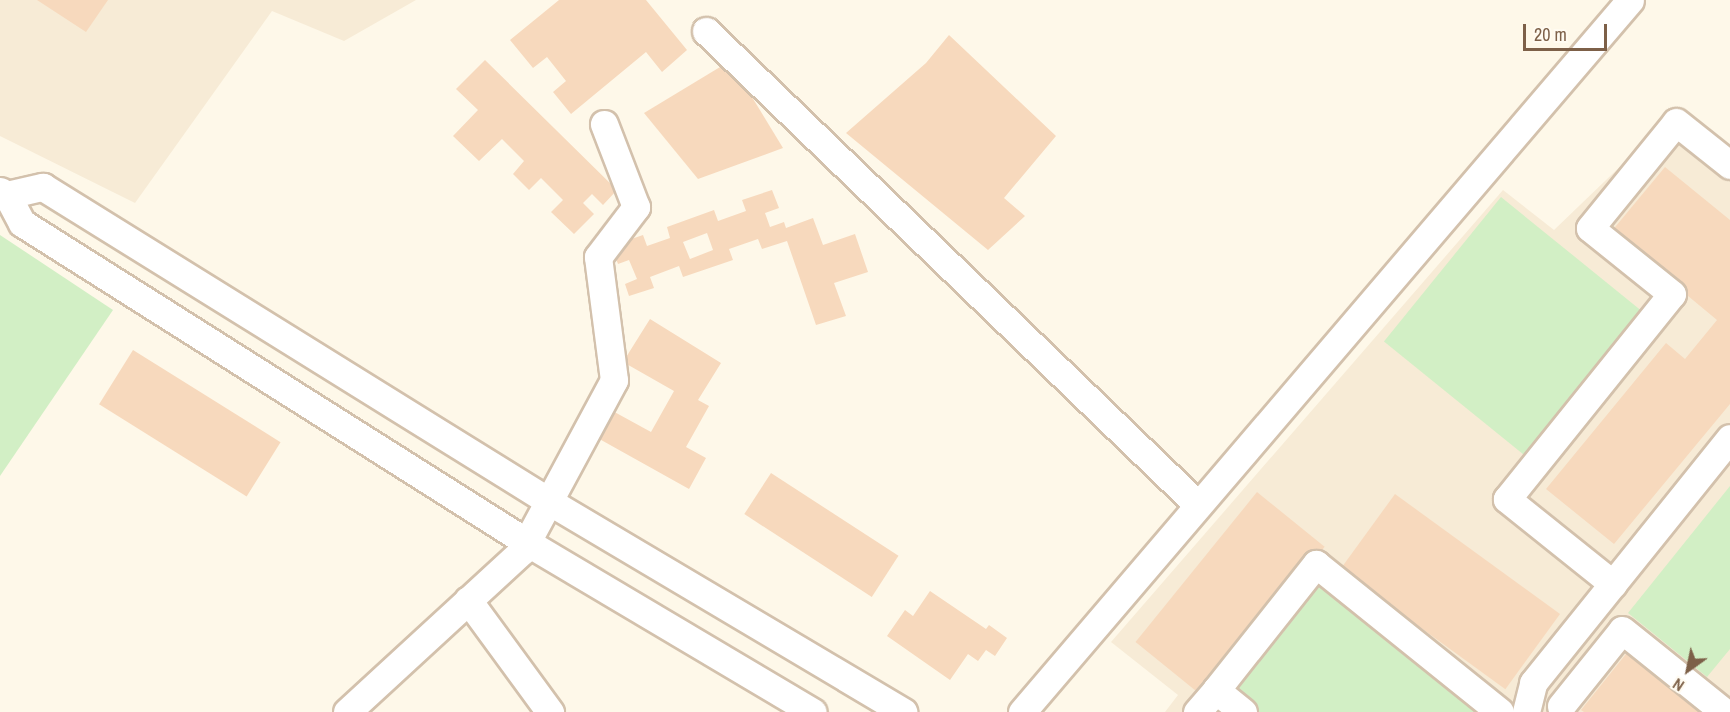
<!DOCTYPE html>
<style>
body{margin:0}
#map{position:relative;width:1730px;height:712px;overflow:hidden;background:#fef8e9;font-family:"Archivo Narrow",sans-serif}
div>[style]{position:absolute}
.residential>*{inset:0;background:#f7ebd6}
.green>*{inset:0;background:#d2efc5;transform-origin:0 0}
.building>*{inset:0;background:#f7d9bd;transform-origin:0 0}
.roads{filter:drop-shadow(2px 0 #d3c1ac) drop-shadow(-2px 0 #d3c1ac) drop-shadow(0 2px #d3c1ac) drop-shadow(0 -2px #d3c1ac)}
.minor>*{height:27px;margin:-13.5px;padding:0 13.5px;transform-origin:13.5px;border-radius:13.5px;background:#fff}
span{translate:-50% -50%;white-space:nowrap;text-align:center;line-height:1.15;-webkit-text-stroke:5px #fffbf1;paint-order:stroke}
.north{position:absolute;left:1658px;top:640px;width:60px;height:60px;-webkit-text-stroke:4px #fffbf1;paint-order:stroke;rotate:213deg;font-size:16px;font-weight:700;line-height:24px;text-align:center;color:#7d6048}
.north::after{content:'';display:block;margin:auto;width:21px;height:27px;background:#7d6048;clip-path:polygon(50% 0,100% 100%,50% 72%,0 100%)}
.scale{position:absolute;left:1523px;top:24px;width:84px;height:27px;box-sizing:border-box;border:3px solid #7d6048;border-top:0;padding-left:8px;font-size:18px;line-height:21px;white-space:nowrap;color:#7d6048;-webkit-text-stroke:4px #fffbf1;paint-order:stroke}
</style>
<div id="map">
<div class="residential">
<i style="clip-path:polygon(0 0,416px 0,344px 41px,272px 11px,135px 203px,0 136px)"></i>
<i style="clip-path:polygon(1681px 108px,1730px 146px,1730px 712px,1165px 712px,1178px 695px,1111px 642px,1503px 190px,1554px 230px)"></i>
</div>
<div class="green">
<i style="left:1501px;top:197px;width:185px;height:186px;rotate:39deg"></i>
<i style="clip-path:polygon(0 235px,113px 310px,0 476px)"></i>
<i style="clip-path:polygon(1730px 486px,1730px 649px,1707px 677px,1628px 613px)"></i>
<i style="clip-path:polygon(1319px 579px,1484px 712px,1256px 712px,1229px 690px)"></i>
</div>
<div class="building">
<i style="clip-path:polygon(37px 0,108px 0,86px 32px)"></i>
<i style="clip-path:polygon(559px 0,646px 0,687px 50px,662px 72px,646px 52px,571px 114px,553px 92px,566px 81px,547px 57px,533px 68px,510px 40px)"></i>
<i style="clip-path:polygon(949px 35px,1056px 136px,1004px 198px,1025px 216px,988px 250px,846px 133px,926px 63px)"></i>
<i style="clip-path:polygon(485px 60px,617px 190px,603px 205px,592px 194px,583px 203px,594px 214px,574px 234px,551px 212px,563px 200px,541px 178px,529px 190px,513px 174px,524px 161px,502px 139px,479px 161px,453px 136px,478px 110px,456px 89px)"></i>
<i style="clip-path:polygon(730px 61px,783px 148px,698px 179px,644px 113px)"></i>
<i style="clip-path:polygon(1665px 167px,1730px 220px,1730px 404px,1614px 544px,1546px 489px,1666px 343px,1685px 359px,1717px 320px,1611px 232px)"></i>
<i style="clip-path:polygon(evenodd,772px 190px,779px 208px,765px 213px,770px 227px,784px 222px,786px 228px,813px 218px,823px 245px,855px 234px,868px 272px,834px 283px,846px 316px,816px 325px,787px 241px,762px 249px,758px 239px,729px 249px,733px 260px,683px 277px,679px 266px,650px 277px,654px 288px,629px 296px,625px 284px,637px 279px,629px 260px,618px 264px,611px 246px,643px 235px,647px 246px,670px 238px,667px 227px,714px 210px,718px 221px,746px 211px,742px 200px,772px 190px,707px 233px,713px 250px,690px 259px,683px 242px,707px 233px)"></i>
<i style="clip-path:polygon(650px 319px,721px 363px,698px 400px,709px 406px,686px 447px,706px 458px,689px 489px,594px 436px,609px 409px,651px 432px,674px 391px,623px 362px)"></i>
<i style="left:133px;top:350px;width:174px;height:64px;rotate:32deg"></i>
<i style="left:771px;top:473px;width:152px;height:49px;rotate:33deg"></i>
<i style="left:1257px;top:492px;width:87px;height:193px;rotate:39deg"></i>
<i style="left:1395px;top:494px;width:204px;height:93px;rotate:36deg"></i>
<i style="clip-path:polygon(930px 591px,986px 629px,989px 625px,1007px 638px,995px 656px,986px 650px,978px 661px,968px 654px,950px 680px,887px 636px,905px 610px,913px 616px)"></i>
<i style="clip-path:polygon(1630px 649px,1709px 712px,1584px 712px,1581px 710px)"></i>
</div>
<div class="roads">
<div class="minor">
<i style="left:706px;top:31px;width:682px;rotate:43.93deg"></i>
<i style="left:0;top:191px;width:8px;rotate:30deg"></i>
<i style="left:7px;top:195px;width:32px;rotate:62deg"></i>
<i style="left:22px;top:223px;width:599px;rotate:32.31deg"></i>
<i style="left:528px;top:543px;width:331px;rotate:30.7deg"></i>
<i style="left:7px;top:195px;width:37px;rotate:-13deg"></i>
<i style="left:43px;top:187px;width:597px;rotate:31.85deg"></i>
<i style="left:550px;top:502px;width:411px;rotate:30.7deg"></i>
<i style="left:1613px;top:584px;width:136px;rotate:-141.3deg"></i>
<i style="left:1507px;top:499px;width:263px;rotate:-51.2deg"></i>
<i style="left:1672px;top:294px;width:105px;rotate:-141.2deg"></i>
<i style="left:1590px;top:228px;width:136px;rotate:-50.9deg"></i>
<i style="left:1676px;top:122px;width:69px;rotate:38.5deg"></i>
<i style="left:468px;top:600px;width:139px;rotate:53.8deg"></i>
<i style="left:1561px;top:706px;width:97px;rotate:-51.2deg"></i>
<i style="left:1622px;top:630px;width:131px;rotate:38.8deg"></i>
<i style="left:347px;top:712px;width:238px;rotate:-42.6deg"></i>
<i style="left:522px;top:551px;width:194px;rotate:-61.7deg"></i>
<i style="left:614px;top:380px;width:124px;rotate:-97.4deg"></i>
<i style="left:598px;top:257px;width:63px;rotate:-52.8deg"></i>
<i style="left:636px;top:207px;width:89px;rotate:-111.1deg"></i>
<i style="left:1022px;top:712px;width:936px;rotate:-49.5deg"></i>
<i style="left:1197px;top:712px;width:29px;rotate:-49deg"></i>
<i style="left:1243px;top:712px;width:35px;rotate:-141deg"></i>
<i style="left:1216px;top:690px;width:161px;rotate:-51.6deg"></i>
<i style="left:1316px;top:564px;width:236px;rotate:38.8deg"></i>
<i style="left:1526px;top:712px;width:30px;rotate:-76deg"></i>
<i style="left:1533px;top:683px;width:314px;rotate:-51.2deg"></i>
</div>
</div>
<div class="north">N</div>
<div class="scale">20 m</div>
</div>
